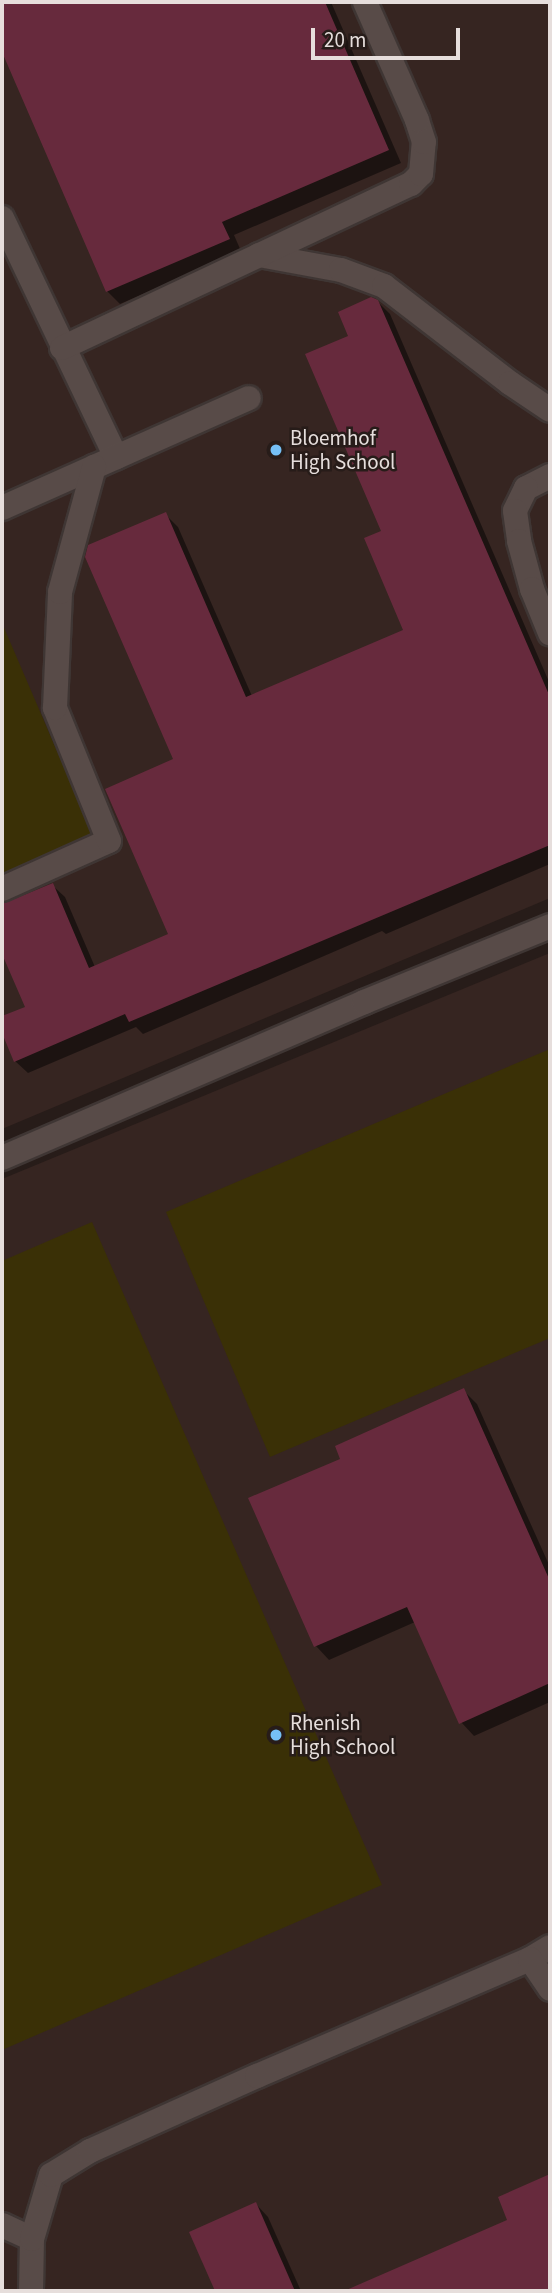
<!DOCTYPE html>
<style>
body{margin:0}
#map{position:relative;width:552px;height:2293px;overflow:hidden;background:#271c19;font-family:"Source Sans 3",sans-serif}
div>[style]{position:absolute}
.built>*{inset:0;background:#362521}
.green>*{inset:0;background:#3a3006}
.shadow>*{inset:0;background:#0007}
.building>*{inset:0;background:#672a3d}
.roads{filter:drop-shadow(2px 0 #3f3634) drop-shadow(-2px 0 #3f3634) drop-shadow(0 2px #3f3634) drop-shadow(0 -2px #3f3634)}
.lane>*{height:24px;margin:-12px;padding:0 12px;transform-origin:12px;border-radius:12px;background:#584b48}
.dots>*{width:19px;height:19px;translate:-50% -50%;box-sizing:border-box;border:4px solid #271c19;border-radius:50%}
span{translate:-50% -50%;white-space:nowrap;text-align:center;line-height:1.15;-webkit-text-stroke:5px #271c19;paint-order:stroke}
.poi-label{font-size:21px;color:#e6dedc}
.left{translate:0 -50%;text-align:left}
.frame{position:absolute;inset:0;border:4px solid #e6dedc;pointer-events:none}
.scale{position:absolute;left:311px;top:28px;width:149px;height:32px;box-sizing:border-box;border:4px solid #e6dedc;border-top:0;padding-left:9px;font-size:21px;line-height:24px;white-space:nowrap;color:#e6dedc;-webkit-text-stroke:5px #271c19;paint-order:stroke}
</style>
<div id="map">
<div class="built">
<i style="clip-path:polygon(2px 2px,550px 2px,550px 898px,2px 1129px)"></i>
<i style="clip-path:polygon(550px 953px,550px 2291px,2px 2291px,2px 1179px)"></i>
</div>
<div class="green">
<i style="clip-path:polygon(2px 623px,93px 835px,2px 874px)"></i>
<i style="clip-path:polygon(550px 1049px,550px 1338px,270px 1457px,166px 1212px)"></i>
<i style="clip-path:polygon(92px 1222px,382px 1885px,2px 2050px,2px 1261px)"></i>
</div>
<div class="shadow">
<i style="clip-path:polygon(2px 2px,331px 2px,401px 163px,234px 235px,241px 251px,120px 304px,107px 291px,2px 48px)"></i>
<i style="clip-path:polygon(377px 301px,390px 314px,550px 684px,550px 864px,386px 934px,382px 931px,143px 1034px,136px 1027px,28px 1073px,15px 1061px,2px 1029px,2px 1018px,27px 1008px,2px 950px,2px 906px,52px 885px,65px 897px,95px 967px,171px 935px,175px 760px,165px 514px,178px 527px,252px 696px,405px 630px,383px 532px,351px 336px)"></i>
<i style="clip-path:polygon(464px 1391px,477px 1404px,550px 1567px,550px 1702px,474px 1736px,461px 1722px,415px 1622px,329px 1660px,316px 1646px,343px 1460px)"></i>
<i style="clip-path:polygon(550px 2176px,550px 2291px,348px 2291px,509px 2220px,500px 2197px)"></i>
<i style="clip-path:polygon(256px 2204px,268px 2217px,301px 2291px,217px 2291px,191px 2233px)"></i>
</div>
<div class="building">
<i style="clip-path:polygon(2px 2px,325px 2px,389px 150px,222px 222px,230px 239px,106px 292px,2px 52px)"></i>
<i style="clip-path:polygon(371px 297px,378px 300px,550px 697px,550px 845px,129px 1022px,125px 1014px,14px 1062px,2px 1033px,2px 1016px,25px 1007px,2px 954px,2px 904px,53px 883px,89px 968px,168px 934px,105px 789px,173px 759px,85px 557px,88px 545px,166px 512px,246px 697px,403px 630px,364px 538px,381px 531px,305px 354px,348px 336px,338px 312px)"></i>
<i style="clip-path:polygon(464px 1388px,550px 1581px,550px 1683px,459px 1724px,407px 1607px,314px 1647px,248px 1498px,340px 1459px,335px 1446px)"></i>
<i style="clip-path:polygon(550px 2174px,550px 2291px,344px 2291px,507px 2220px,498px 2197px)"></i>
<i style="clip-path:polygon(256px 2202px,295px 2291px,215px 2291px,189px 2232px)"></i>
</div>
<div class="roads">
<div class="lane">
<i style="left:2px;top:218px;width:265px;rotate:64.5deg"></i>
<i style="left:259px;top:255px;width:83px;rotate:10.4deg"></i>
<i style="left:341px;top:270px;width:46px;rotate:20.4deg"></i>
<i style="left:384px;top:286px;width:159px;rotate:37.6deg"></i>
<i style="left:510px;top:383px;width:48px;rotate:34deg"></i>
<i style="left:62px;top:348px;width:386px;rotate:-25.2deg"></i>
<i style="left:411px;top:184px;width:14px;rotate:-45deg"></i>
<i style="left:421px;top:174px;width:32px;rotate:-85deg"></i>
<i style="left:424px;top:142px;width:23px;rotate:-108deg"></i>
<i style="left:417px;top:120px;width:129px;rotate:-113.8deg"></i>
<i style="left:550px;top:476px;width:27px;rotate:153deg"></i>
<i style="left:526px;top:488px;width:25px;rotate:116deg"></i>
<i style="left:515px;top:511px;width:30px;rotate:82deg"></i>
<i style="left:519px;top:541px;width:50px;rotate:74.8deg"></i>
<i style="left:532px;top:589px;width:48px;rotate:67.8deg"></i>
<i style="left:2px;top:508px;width:270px;rotate:-24deg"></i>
<i style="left:2px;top:889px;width:117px;rotate:-24.2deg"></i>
<i style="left:109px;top:841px;width:144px;rotate:-112.1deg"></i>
<i style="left:55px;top:708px;width:116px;rotate:-87.5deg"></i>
<i style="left:60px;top:592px;width:130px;rotate:-74.8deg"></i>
<i style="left:2px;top:1158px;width:394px;rotate:-23.3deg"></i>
<i style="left:364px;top:1002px;width:201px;rotate:-22.2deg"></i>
<i style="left:530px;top:1959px;width:23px;rotate:-31deg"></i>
<i style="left:2px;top:2225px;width:33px;rotate:25deg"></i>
<i style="left:31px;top:2291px;width:52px;rotate:-88.9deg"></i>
<i style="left:32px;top:2239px;width:67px;rotate:-73.5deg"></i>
<i style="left:51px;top:2175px;width:46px;rotate:-31.6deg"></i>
<i style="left:90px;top:2151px;width:183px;rotate:-24.2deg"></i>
<i style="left:257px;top:2076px;width:297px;rotate:-23.2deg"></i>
<i style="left:530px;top:1959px;width:36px;rotate:56deg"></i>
</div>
</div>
<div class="dots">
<i style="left:276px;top:450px;background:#75c0f6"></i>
<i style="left:276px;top:1735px;background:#75c0f6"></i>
</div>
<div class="poi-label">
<span class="left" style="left:290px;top:450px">Bloemhof<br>High School</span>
<span class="left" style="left:290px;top:1735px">Rhenish<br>High School</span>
</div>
<div class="frame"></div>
<div class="scale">20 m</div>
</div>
